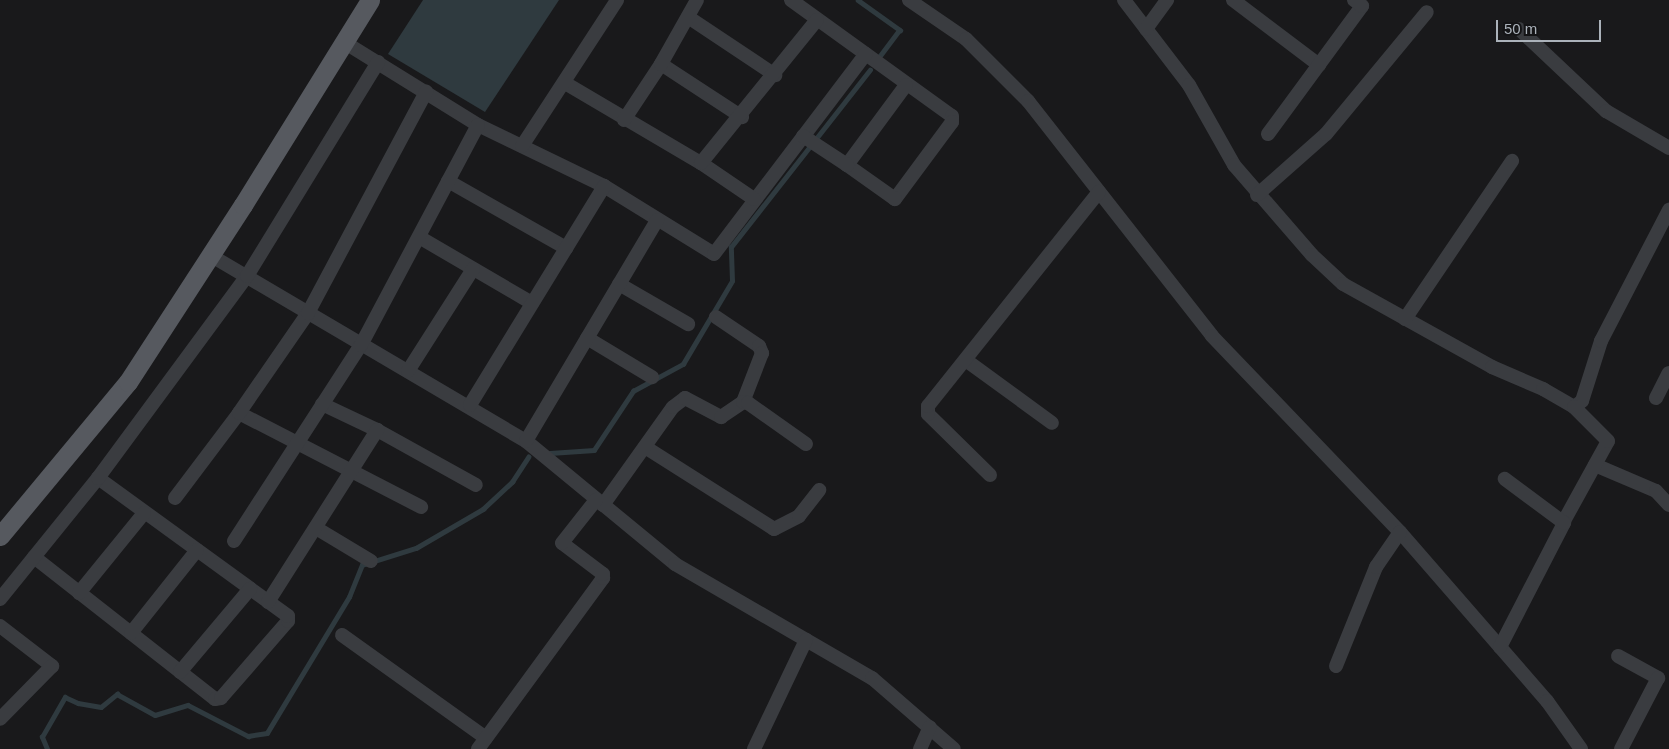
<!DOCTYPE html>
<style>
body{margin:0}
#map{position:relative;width:1669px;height:749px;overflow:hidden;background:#19191b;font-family:Arial,sans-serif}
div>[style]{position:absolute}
.water>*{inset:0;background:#2f3a3f}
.stream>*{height:4.5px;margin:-2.25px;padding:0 2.25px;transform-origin:2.25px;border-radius:2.25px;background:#2f3a3f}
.minor>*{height:14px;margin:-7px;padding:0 7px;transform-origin:7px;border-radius:7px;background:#3a3c40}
.major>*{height:19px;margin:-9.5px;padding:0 9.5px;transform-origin:9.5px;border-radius:9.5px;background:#56595f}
span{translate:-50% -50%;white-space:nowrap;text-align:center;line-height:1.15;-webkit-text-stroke:4px #141416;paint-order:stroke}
.scale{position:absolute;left:1496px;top:20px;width:105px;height:22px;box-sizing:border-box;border:2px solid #abb2ba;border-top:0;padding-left:6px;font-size:15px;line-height:18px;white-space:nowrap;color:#abb2ba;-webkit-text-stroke:4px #141416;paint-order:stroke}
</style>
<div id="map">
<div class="water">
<i style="clip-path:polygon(423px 0,559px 0,485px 112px,388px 54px)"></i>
</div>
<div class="stream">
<i style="left:858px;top:0;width:52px;rotate:35.5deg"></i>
<i style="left:900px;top:30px;width:35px;rotate:127deg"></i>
<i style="left:550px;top:453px;width:44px;rotate:-3.9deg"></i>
<i style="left:594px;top:450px;width:71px;rotate:-56.5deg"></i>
<i style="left:633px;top:391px;width:57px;rotate:-28.4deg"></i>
<i style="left:683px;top:364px;width:96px;rotate:-59.4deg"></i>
<i style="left:732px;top:281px;width:34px;rotate:-92deg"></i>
<i style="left:731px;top:247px;width:225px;rotate:-51.9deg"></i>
<i style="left:47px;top:749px;width:13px;rotate:-113deg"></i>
<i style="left:42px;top:737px;width:46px;rotate:-60.1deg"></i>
<i style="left:65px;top:697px;width:14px;rotate:25deg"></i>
<i style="left:78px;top:703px;width:23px;rotate:10deg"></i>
<i style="left:101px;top:707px;width:21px;rotate:-39deg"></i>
<i style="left:117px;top:694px;width:43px;rotate:28.9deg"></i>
<i style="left:155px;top:715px;width:34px;rotate:-17deg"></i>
<i style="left:188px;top:705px;width:68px;rotate:27.3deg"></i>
<i style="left:248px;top:736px;width:19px;rotate:-9deg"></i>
<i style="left:267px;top:733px;width:159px;rotate:-58.9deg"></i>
<i style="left:349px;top:597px;width:35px;rotate:-68deg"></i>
<i style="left:362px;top:565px;width:57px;rotate:-17.5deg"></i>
<i style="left:416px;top:548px;width:78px;rotate:-30.2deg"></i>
<i style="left:483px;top:509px;width:40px;rotate:-43deg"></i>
<i style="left:512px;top:482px;width:30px;rotate:-57deg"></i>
</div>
<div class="minor">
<i style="left:791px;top:0;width:198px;rotate:35.8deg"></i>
<i style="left:952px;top:116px;width:6px;rotate:90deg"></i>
<i style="left:952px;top:122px;width:96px;rotate:126.5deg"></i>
<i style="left:895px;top:199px;width:59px;rotate:-144.7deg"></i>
<i style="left:847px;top:165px;width:99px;rotate:-53.6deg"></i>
<i style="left:909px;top:0;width:69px;rotate:34.4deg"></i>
<i style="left:966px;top:39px;width:88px;rotate:45deg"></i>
<i style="left:1028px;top:101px;width:298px;rotate:51.9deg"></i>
<i style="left:1212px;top:336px;width:272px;rotate:46.2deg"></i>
<i style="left:1400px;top:532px;width:224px;rotate:49deg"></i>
<i style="left:1547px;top:701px;width:59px;rotate:54.7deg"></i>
<i style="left:1124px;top:0;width:107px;rotate:52.6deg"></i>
<i style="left:1189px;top:85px;width:92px;rotate:60.6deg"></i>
<i style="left:1234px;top:165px;width:119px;rotate:49.1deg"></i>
<i style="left:1312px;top:255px;width:42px;rotate:43.1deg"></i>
<i style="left:1343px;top:284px;width:171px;rotate:29.1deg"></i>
<i style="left:1492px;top:367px;width:56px;rotate:23.3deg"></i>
<i style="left:1543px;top:389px;width:36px;rotate:30deg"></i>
<i style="left:1574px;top:407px;width:10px;rotate:-37deg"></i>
<i style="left:1582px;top:401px;width:63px;rotate:-72.4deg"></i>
<i style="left:1601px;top:341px;width:148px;rotate:-62.6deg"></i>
<i style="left:1233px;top:0;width:108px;rotate:37.1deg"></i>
<i style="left:688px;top:17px;width:105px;rotate:33.7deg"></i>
<i style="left:1146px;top:29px;width:36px;rotate:-54deg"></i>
<i style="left:1519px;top:29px;width:120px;rotate:43.3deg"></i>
<i style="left:1606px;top:111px;width:73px;rotate:30.4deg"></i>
<i style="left:344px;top:42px;width:158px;rotate:31.8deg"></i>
<i style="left:478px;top:125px;width:140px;rotate:25.8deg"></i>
<i style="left:604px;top:186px;width:129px;rotate:31.7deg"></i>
<i style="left:714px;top:254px;width:251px;rotate:-52.8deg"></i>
<i style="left:661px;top:64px;width:97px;rotate:33.2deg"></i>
<i style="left:565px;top:83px;width:158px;rotate:30.5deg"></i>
<i style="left:701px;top:163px;width:64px;rotate:34.2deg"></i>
<i style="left:624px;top:120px;width:67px;rotate:-56.5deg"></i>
<i style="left:661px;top:64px;width:73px;rotate:-60.6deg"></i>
<i style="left:1268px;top:134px;width:159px;rotate:-53.7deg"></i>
<i style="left:1362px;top:6px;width:10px;rotate:-143deg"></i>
<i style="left:803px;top:136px;width:53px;rotate:33.4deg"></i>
<i style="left:522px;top:146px;width:174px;rotate:-56.9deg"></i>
<i style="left:701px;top:163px;width:184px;rotate:-51deg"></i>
<i style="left:448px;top:181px;width:136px;rotate:29.6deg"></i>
<i style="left:1257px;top:195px;width:92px;rotate:-41.5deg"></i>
<i style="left:1326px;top:134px;width:158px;rotate:-50.4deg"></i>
<i style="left:419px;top:237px;width:131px;rotate:30.3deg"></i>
<i style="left:210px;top:255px;width:367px;rotate:30.5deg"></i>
<i style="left:526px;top:441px;width:193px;rotate:39.5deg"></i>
<i style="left:675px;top:564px;width:228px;rotate:30.1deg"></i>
<i style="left:872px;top:678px;width:108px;rotate:40.9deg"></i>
<i style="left:619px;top:284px;width:80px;rotate:30.1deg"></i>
<i style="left:716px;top:317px;width:52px;rotate:34deg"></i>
<i style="left:759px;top:346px;width:8px;rotate:67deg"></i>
<i style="left:762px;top:353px;width:53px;rotate:111.2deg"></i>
<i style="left:1405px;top:319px;width:191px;rotate:-55.9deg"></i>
<i style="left:587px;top:338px;width:76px;rotate:31deg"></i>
<i style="left:967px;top:361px;width:105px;rotate:36.1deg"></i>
<i style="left:408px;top:371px;width:121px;rotate:-57.5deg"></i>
<i style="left:1656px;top:398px;width:28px;rotate:-63deg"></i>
<i style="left:322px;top:404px;width:61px;rotate:25.3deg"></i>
<i style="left:377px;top:430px;width:113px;rotate:29.1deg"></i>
<i style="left:470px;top:405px;width:257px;rotate:-58.5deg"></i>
<i style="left:239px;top:413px;width:205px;rotate:27.3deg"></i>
<i style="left:526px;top:441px;width:257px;rotate:-59.3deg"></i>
<i style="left:645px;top:447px;width:153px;rotate:32.4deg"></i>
<i style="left:774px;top:529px;width:28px;rotate:-27deg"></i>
<i style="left:799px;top:516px;width:33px;rotate:-52deg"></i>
<i style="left:1595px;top:465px;width:66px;rotate:23.1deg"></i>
<i style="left:1656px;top:491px;width:19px;rotate:47deg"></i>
<i style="left:990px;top:475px;width:87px;rotate:-135.5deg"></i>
<i style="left:928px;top:414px;width:8px;rotate:-90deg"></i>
<i style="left:928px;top:406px;width:274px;rotate:-51.4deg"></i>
<i style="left:175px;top:498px;width:106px;rotate:-53deg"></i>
<i style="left:239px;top:413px;width:121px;rotate:-55.4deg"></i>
<i style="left:308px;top:313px;width:251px;rotate:-61.9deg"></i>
<i style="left:603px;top:505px;width:120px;rotate:-54.5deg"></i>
<i style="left:673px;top:407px;width:15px;rotate:-37deg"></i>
<i style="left:685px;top:398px;width:41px;rotate:27.8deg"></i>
<i style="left:721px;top:417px;width:27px;rotate:-34deg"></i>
<i style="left:743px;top:402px;width:5px;rotate:11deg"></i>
<i style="left:748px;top:403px;width:71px;rotate:35.3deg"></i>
<i style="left:1564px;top:521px;width:91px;rotate:-61.2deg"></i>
<i style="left:1608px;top:441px;width:48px;rotate:-135deg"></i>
<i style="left:316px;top:528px;width:64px;rotate:31deg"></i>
<i style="left:234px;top:541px;width:234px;rotate:-57.1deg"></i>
<i style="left:361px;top:345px;width:249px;rotate:-62deg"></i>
<i style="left:34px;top:557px;width:230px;rotate:38.1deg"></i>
<i style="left:215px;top:699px;width:6px;rotate:-9deg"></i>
<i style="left:221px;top:698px;width:102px;rotate:-49deg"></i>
<i style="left:288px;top:621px;width:5px;rotate:-90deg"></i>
<i style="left:288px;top:616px;width:235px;rotate:-144deg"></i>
<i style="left:79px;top:593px;width:103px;rotate:-50.9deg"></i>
<i style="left:0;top:599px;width:156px;rotate:-51deg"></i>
<i style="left:98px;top:478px;width:251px;rotate:-53.6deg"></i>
<i style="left:247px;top:276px;width:251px;rotate:-58.5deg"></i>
<i style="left:268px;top:602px;width:204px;rotate:-57.6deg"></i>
<i style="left:0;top:626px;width:66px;rotate:37.6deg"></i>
<i style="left:52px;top:666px;width:74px;rotate:134.5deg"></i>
<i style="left:131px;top:633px;width:106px;rotate:-51.5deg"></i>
<i style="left:342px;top:635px;width:177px;rotate:35.6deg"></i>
<i style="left:1500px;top:647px;width:140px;rotate:-62.7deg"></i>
<i style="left:1564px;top:523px;width:74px;rotate:-143.3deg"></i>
<i style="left:1618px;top:656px;width:46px;rotate:28.8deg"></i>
<i style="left:1658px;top:678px;width:80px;rotate:117.5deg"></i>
<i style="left:1336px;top:666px;width:107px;rotate:-68deg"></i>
<i style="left:1376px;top:567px;width:42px;rotate:-55.6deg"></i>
<i style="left:180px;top:672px;width:109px;rotate:-49.9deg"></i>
<i style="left:478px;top:749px;width:212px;rotate:-53.8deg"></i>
<i style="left:603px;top:578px;width:4px;rotate:-90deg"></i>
<i style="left:603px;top:574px;width:51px;rotate:-142.9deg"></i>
<i style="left:562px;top:543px;width:55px;rotate:-51.7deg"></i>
<i style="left:754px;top:749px;width:121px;rotate:-64.5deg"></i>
<i style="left:920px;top:749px;width:24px;rotate:-66deg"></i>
</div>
<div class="major">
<i style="left:0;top:536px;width:200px;rotate:-50.3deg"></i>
<i style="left:128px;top:382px;width:211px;rotate:-57deg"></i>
<i style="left:243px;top:205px;width:241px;rotate:-58.2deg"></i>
</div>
<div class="scale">50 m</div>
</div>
